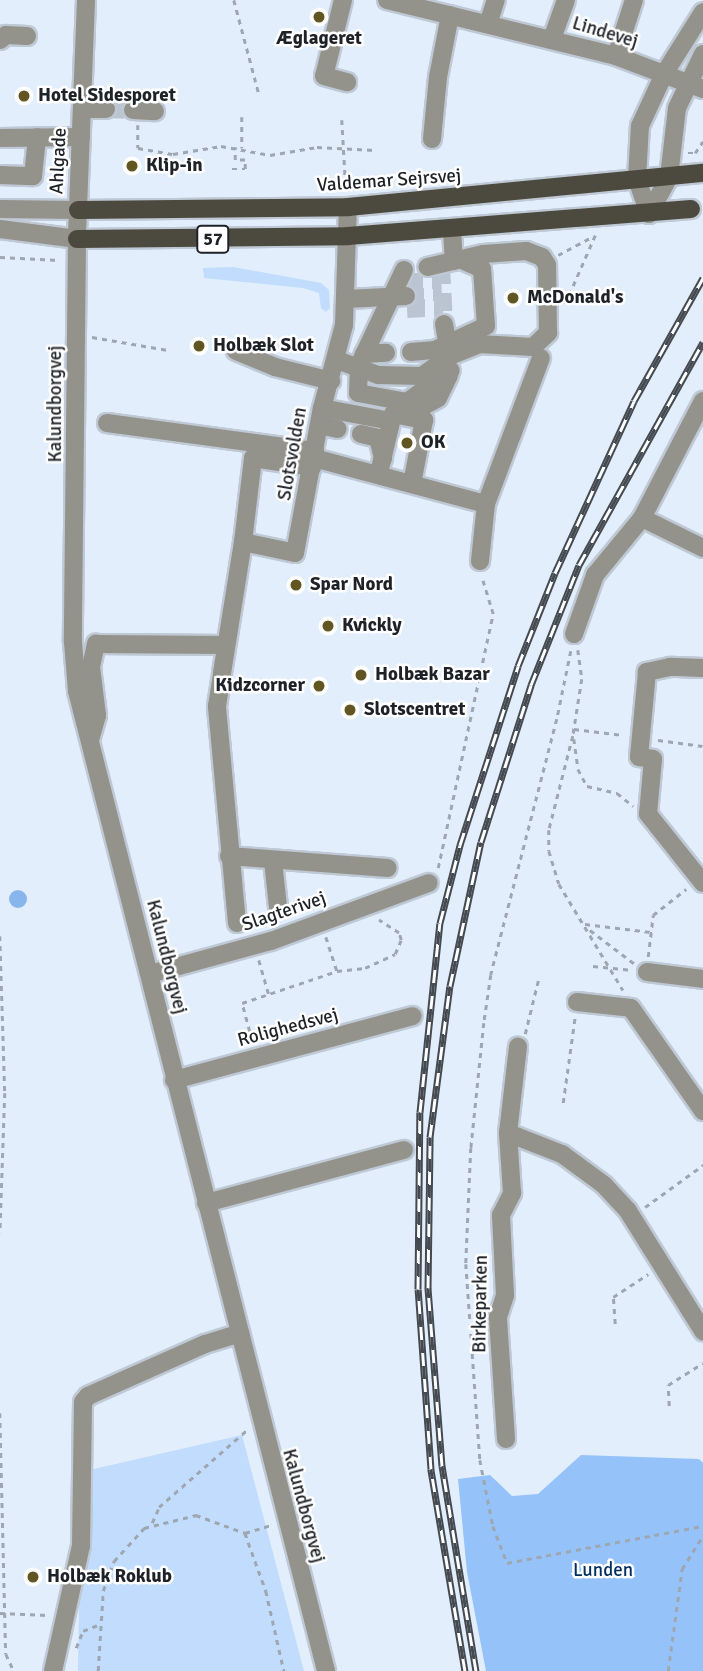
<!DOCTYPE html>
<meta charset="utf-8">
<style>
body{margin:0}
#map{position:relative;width:703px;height:1671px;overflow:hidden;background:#e2eefb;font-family:Signika,sans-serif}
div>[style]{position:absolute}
.green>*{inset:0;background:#c1dcfc}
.forest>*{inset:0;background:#94c2f9}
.water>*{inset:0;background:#88b6ec}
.round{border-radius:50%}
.minor-tunnel>*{height:18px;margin-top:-9px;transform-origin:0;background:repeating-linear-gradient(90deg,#bbc5d1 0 18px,transparent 0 27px)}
.path>*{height:2.5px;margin-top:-1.25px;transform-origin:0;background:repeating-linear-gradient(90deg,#9ea7b1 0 5px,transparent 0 10px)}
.roads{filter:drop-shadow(2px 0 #bfc9d5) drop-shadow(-2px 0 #bfc9d5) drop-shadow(0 2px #bfc9d5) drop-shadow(0 -2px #bfc9d5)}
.minor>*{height:18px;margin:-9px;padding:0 9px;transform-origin:9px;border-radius:9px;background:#93928b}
.major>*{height:18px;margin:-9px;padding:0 9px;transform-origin:9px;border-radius:9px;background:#4c4a3e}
.rail>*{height:7px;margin-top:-3.5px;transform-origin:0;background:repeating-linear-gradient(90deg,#fff 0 13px,#444a50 0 26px);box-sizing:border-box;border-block:2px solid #444a50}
.dots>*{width:19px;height:19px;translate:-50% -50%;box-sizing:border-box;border:4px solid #fff;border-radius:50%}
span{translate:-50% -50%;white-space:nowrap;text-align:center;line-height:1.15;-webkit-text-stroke:5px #fff;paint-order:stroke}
.shield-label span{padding:2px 5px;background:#fff;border:2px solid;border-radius:5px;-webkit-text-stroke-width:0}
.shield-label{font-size:18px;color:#1e2227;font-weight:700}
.street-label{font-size:19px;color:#1e2227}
.poi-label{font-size:19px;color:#1e2227;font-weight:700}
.left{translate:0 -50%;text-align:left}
.right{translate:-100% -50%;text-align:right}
.park-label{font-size:19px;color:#002f5f}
</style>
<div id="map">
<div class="green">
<i style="clip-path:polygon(233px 267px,321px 283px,329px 290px,330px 308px,326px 312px,321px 308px,319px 293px,303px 288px,204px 278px,203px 268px)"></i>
<i style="clip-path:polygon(242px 1435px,304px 1671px,78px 1671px,81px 1472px)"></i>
</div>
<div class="forest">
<i style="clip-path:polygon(581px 1455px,699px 1459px,703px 1463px,703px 1671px,486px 1671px,467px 1572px,458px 1479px,490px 1475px,512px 1496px,538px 1494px)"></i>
</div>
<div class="water">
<i class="round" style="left:9px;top:890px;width:18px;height:18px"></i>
</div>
<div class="minor-tunnel">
<i style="left:106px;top:109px;width:27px;rotate:2deg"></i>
<i style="left:441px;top:266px;width:58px;rotate:87deg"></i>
<i style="left:405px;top:283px;width:36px;rotate:-5deg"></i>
<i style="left:406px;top:296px;width:36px;rotate:-5deg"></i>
<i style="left:407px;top:309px;width:36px;rotate:-3deg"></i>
</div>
<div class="path">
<i style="left:234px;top:0;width:97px;rotate:75.1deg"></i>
<i style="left:242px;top:117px;width:31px;rotate:90deg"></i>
<i style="left:342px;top:120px;width:69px;rotate:86.7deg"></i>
<i style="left:138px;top:125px;width:23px;rotate:90deg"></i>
<i style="left:138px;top:148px;width:36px;rotate:10deg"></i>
<i style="left:173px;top:154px;width:49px;rotate:-9.5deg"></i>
<i style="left:221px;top:146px;width:50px;rotate:10.4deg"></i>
<i style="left:270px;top:155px;width:48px;rotate:-9.7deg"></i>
<i style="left:317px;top:147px;width:58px;rotate:3deg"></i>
<i style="left:688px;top:153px;width:7px"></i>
<i style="left:695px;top:153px;width:14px;rotate:-56deg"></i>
<i style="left:232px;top:169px;width:13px"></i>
<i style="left:245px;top:169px;width:9px;rotate:-90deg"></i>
<i style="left:245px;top:160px;width:10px;rotate:180deg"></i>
<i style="left:235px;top:160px;width:13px;rotate:-90deg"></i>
<i style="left:558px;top:255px;width:38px;rotate:-28deg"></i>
<i style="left:0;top:257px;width:59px;rotate:2.9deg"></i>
<i style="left:565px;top:304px;width:77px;rotate:-66.4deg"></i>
<i style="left:92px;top:337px;width:77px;rotate:9.7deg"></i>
<i style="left:578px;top:650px;width:29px;rotate:82deg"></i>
<i style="left:582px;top:679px;width:58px;rotate:99deg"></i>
<i style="left:573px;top:736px;width:97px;rotate:104.3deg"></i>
<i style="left:549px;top:830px;width:21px;rotate:90deg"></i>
<i style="left:549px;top:851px;width:34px;rotate:73deg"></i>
<i style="left:559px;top:884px;width:124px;rotate:58.9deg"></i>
<i style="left:571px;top:651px;width:69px;rotate:101.6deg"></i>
<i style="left:557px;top:719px;width:264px;rotate:104.5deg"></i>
<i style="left:491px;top:975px;width:49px;rotate:98.3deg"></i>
<i style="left:484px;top:1023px;width:126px;rotate:95.9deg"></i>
<i style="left:471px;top:1148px;width:116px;rotate:92.5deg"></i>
<i style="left:466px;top:1264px;width:196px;rotate:85.9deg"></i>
<i style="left:480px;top:1460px;width:67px;rotate:78.9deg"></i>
<i style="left:493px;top:1526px;width:40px;rotate:69deg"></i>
<i style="left:507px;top:1563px;width:199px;rotate:-10.7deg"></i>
<i style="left:574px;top:729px;width:49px;rotate:7deg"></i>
<i style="left:574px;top:739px;width:30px;rotate:82deg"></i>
<i style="left:578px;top:769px;width:19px;rotate:62deg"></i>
<i style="left:587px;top:786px;width:31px;rotate:13deg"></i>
<i style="left:617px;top:793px;width:21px;rotate:39deg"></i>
<i style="left:658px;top:740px;width:45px;rotate:7.6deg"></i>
<i style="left:438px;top:868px;width:260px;rotate:-77.8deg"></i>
<i style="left:493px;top:614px;width:38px;rotate:-107deg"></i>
<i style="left:585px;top:924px;width:66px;rotate:6.9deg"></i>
<i style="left:590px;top:930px;width:56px;rotate:37.1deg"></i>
<i style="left:0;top:936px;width:157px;rotate:88.2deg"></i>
<i style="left:5px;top:1093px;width:140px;rotate:92deg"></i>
<i style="left:326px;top:937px;width:36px;rotate:72deg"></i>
<i style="left:648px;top:957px;width:42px;rotate:-83.2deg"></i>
<i style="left:653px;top:915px;width:42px;rotate:-38.2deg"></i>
<i style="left:259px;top:960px;width:35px;rotate:74deg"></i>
<i style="left:593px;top:966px;width:40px;rotate:5.7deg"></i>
<i style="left:525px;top:1034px;width:55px;rotate:-76.2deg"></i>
<i style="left:252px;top:1041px;width:39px;rotate:-105deg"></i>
<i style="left:242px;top:1003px;width:100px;rotate:-18.6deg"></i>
<i style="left:337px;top:971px;width:28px;rotate:-6deg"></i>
<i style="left:365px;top:968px;width:33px;rotate:-25deg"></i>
<i style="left:395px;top:954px;width:15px;rotate:-67deg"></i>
<i style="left:401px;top:940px;width:7px;rotate:-106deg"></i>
<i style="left:399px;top:933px;width:24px;rotate:-147deg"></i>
<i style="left:563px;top:1103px;width:88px;rotate:-82.1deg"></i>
<i style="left:645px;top:1207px;width:72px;rotate:-35.9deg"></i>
<i style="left:615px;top:1324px;width:27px;rotate:-94deg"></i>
<i style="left:613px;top:1297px;width:42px;rotate:-33.3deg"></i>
<i style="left:669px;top:1406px;width:21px;rotate:-93deg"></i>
<i style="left:668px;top:1385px;width:41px;rotate:-32.2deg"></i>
<i style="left:0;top:1413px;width:241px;rotate:88.6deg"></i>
<i style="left:6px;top:1654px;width:19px;rotate:65deg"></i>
<i style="left:152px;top:1523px;width:17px;rotate:-66deg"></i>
<i style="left:159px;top:1507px;width:118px;rotate:-41.2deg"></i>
<i style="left:245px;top:1533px;width:28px;rotate:-17deg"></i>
<i style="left:0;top:1613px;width:48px;rotate:2.4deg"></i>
<i style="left:76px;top:1648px;width:18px;rotate:-68deg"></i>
<i style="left:83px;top:1631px;width:16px;rotate:-22deg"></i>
<i style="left:98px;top:1671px;width:80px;rotate:-86.4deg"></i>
<i style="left:103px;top:1591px;width:32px;rotate:-70deg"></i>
<i style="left:114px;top:1561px;width:45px;rotate:-47.7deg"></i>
<i style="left:144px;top:1528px;width:54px;rotate:-14deg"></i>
<i style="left:196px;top:1515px;width:52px;rotate:20.2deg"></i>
<i style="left:245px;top:1533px;width:62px;rotate:70.1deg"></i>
<i style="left:266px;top:1591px;width:82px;rotate:77.3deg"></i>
<i style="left:668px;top:1671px;width:103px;rotate:-82.2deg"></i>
<i style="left:682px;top:1569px;width:40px;rotate:-58deg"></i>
</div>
<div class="roads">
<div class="minor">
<i style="left:86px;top:0;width:239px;rotate:92.2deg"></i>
<i style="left:77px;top:239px;width:403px;rotate:90.6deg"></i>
<i style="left:73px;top:642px;width:49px;rotate:85.3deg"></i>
<i style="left:77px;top:691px;width:1011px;rotate:75.74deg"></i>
<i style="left:343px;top:0;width:78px;rotate:104deg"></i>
<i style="left:324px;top:76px;width:24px;rotate:15deg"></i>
<i style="left:387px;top:0;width:236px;rotate:13.7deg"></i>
<i style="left:616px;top:56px;width:93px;rotate:20.8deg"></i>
<i style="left:488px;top:24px;width:25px;rotate:-72deg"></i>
<i style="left:552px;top:39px;width:41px;rotate:-70.3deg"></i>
<i style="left:0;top:40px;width:8px;rotate:-40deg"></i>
<i style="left:6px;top:35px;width:21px;rotate:3deg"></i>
<i style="left:616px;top:56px;width:59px;rotate:-72.2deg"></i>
<i style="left:82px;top:109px;width:24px"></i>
<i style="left:133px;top:110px;width:22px;rotate:3deg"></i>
<i style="left:0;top:138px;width:81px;rotate:-0.7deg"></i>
<i style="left:432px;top:139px;width:62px;rotate:-84.5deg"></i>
<i style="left:438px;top:77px;width:63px;rotate:-79deg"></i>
<i style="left:0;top:175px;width:33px;rotate:2deg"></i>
<i style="left:33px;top:176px;width:39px;rotate:-84deg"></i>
<i style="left:0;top:209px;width:78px;rotate:0.7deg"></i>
<i style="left:649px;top:214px;width:37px;rotate:-109deg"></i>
<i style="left:637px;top:179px;width:53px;rotate:-86.8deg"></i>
<i style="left:640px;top:126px;width:57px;rotate:-65.2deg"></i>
<i style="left:664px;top:74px;width:73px;rotate:-57.8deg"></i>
<i style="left:649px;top:214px;width:42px;rotate:-61.6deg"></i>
<i style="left:669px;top:177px;width:69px;rotate:-83.4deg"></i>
<i style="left:677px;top:108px;width:60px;rotate:-64.3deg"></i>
<i style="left:452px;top:228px;width:33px;rotate:87deg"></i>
<i style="left:0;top:229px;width:78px;rotate:7.4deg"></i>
<i style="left:404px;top:270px;width:105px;rotate:115.3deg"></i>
<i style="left:359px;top:365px;width:28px;rotate:92deg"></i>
<i style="left:358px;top:393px;width:50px;rotate:10.4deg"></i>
<i style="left:407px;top:402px;width:54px;rotate:-36deg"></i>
<i style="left:347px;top:299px;width:59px;rotate:-2.9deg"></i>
<i style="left:444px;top:324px;width:29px;rotate:80deg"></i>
<i style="left:236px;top:351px;width:42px;rotate:22.3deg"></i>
<i style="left:275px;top:367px;width:58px;rotate:14deg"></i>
<i style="left:411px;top:352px;width:24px;rotate:-5deg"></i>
<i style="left:435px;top:350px;width:56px;rotate:-25.2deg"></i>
<i style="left:486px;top:326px;width:57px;rotate:-94deg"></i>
<i style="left:482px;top:269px;width:20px;rotate:-156deg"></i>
<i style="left:364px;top:354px;width:22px;rotate:-3deg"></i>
<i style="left:337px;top:360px;width:44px;rotate:20.1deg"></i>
<i style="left:378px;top:375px;width:44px;rotate:1.3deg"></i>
<i style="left:422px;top:376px;width:34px;rotate:-36deg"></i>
<i style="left:450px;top:356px;width:31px;rotate:-22deg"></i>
<i style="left:479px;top:344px;width:54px;rotate:3.2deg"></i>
<i style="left:533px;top:347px;width:21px;rotate:-43deg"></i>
<i style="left:548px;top:333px;width:68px;rotate:-90.8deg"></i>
<i style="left:547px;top:265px;width:9px;rotate:-122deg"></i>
<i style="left:542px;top:257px;width:17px;rotate:-159deg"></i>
<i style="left:526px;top:251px;width:43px;rotate:176deg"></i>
<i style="left:483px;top:254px;width:57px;rotate:166.9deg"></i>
<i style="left:410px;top:405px;width:12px;rotate:9deg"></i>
<i style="left:422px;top:407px;width:18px;rotate:-29deg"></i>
<i style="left:438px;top:398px;width:25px;rotate:-64deg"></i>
<i style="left:322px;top:408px;width:70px;rotate:10.7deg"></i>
<i style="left:107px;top:423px;width:210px;rotate:7.7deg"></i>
<i style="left:319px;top:425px;width:19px;rotate:12deg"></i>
<i style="left:361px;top:434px;width:17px;rotate:13deg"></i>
<i style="left:378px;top:438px;width:21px;rotate:76deg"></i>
<i style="left:314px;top:458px;width:178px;rotate:15deg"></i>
<i style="left:379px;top:473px;width:61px;rotate:-76.7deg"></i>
<i style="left:393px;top:414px;width:32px;rotate:11deg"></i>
<i style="left:424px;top:420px;width:65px;rotate:100.6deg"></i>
<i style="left:642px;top:518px;width:68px;rotate:26.2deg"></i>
<i style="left:243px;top:542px;width:85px;rotate:-83.2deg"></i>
<i style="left:253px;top:458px;width:60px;rotate:8.7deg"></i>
<i style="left:480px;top:561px;width:57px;rotate:-84deg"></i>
<i style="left:486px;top:504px;width:156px;rotate:-69.4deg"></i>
<i style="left:574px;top:634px;width:63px;rotate:-70.4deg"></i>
<i style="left:595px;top:575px;width:74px;rotate:-50.5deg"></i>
<i style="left:642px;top:518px;width:132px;rotate:-62.5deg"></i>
<i style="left:703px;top:668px;width:33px;rotate:-178deg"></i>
<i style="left:670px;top:667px;width:24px;rotate:168deg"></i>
<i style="left:647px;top:672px;width:85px;rotate:95.4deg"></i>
<i style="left:639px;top:757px;width:14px;rotate:8deg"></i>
<i style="left:653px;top:759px;width:55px;rotate:95.2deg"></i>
<i style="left:648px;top:814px;width:88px;rotate:51.4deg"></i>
<i style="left:90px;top:740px;width:26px;rotate:-74deg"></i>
<i style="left:97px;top:715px;width:48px;rotate:-97.1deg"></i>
<i style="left:91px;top:667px;width:24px;rotate:-78deg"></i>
<i style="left:96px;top:644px;width:130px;rotate:0.4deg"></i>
<i style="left:229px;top:856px;width:159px;rotate:4.3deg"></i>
<i style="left:273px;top:861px;width:46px;rotate:83.8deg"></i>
<i style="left:237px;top:923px;width:218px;rotate:-95.3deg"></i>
<i style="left:217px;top:706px;width:33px;rotate:-81deg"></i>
<i style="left:222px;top:673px;width:133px;rotate:-80.9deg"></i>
<i style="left:243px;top:542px;width:53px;rotate:11.9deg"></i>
<i style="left:295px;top:553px;width:147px;rotate:-79.5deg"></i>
<i style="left:322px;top:408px;width:86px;rotate:-75.2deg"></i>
<i style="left:344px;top:325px;width:118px;rotate:-88.1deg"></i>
<i style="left:647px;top:972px;width:56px;rotate:7.1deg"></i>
<i style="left:150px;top:974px;width:125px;rotate:-15.3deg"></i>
<i style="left:271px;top:941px;width:168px;rotate:-20.2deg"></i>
<i style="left:577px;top:1002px;width:54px;rotate:6.3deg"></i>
<i style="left:631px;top:1008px;width:126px;rotate:55deg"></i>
<i style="left:174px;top:1080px;width:247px;rotate:-15deg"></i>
<i style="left:508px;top:1133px;width:58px;rotate:21.3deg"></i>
<i style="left:562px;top:1154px;width:52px;rotate:36.4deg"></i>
<i style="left:604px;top:1185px;width:35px;rotate:47deg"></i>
<i style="left:628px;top:1211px;width:142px;rotate:58deg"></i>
<i style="left:206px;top:1203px;width:205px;rotate:-15deg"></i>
<i style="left:506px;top:1439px;width:122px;rotate:-93.8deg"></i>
<i style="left:498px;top:1317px;width:23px;rotate:-72deg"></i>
<i style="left:505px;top:1295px;width:80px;rotate:-92.9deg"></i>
<i style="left:501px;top:1215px;width:25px;rotate:-63deg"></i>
<i style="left:512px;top:1193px;width:60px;rotate:-93.8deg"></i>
<i style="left:508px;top:1133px;width:87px;rotate:-83.4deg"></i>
<i style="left:53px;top:1671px;width:128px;rotate:-77.4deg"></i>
<i style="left:81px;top:1546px;width:144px;rotate:-89.2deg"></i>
<i style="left:83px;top:1402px;width:8px;rotate:-50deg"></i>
<i style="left:88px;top:1396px;width:128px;rotate:-24deg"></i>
<i style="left:205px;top:1344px;width:37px;rotate:-17deg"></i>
</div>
<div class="major">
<i style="left:78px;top:210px;width:270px;rotate:-0.6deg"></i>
<i style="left:348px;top:207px;width:357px;rotate:-5.5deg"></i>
<i style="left:77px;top:239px;width:271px;rotate:-0.6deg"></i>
<i style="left:348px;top:236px;width:344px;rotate:-4.5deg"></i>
</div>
</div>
<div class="rail">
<i style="left:465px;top:1671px;width:205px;rotate:-99.6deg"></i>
<i style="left:431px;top:1469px;width:180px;rotate:-94.1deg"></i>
<i style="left:418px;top:1289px;width:177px;rotate:-89.4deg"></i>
<i style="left:420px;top:1112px;width:190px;rotate:-84deg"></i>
<i style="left:440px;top:923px;width:81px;rotate:-75.6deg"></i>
<i style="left:460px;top:845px;width:188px;rotate:-72deg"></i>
<i style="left:518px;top:666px;width:100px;rotate:-68.3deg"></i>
<i style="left:555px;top:573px;width:189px;rotate:-65.3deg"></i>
<i style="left:634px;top:401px;width:141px;rotate:-60.7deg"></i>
<i style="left:476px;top:1671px;width:208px;rotate:-99.4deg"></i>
<i style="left:442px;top:1466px;width:179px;rotate:-94.5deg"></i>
<i style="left:428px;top:1288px;width:151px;rotate:-89.2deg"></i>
<i style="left:430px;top:1137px;width:152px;rotate:-82.5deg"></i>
<i style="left:450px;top:986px;width:147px;rotate:-77.9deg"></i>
<i style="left:481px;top:842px;width:165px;rotate:-72.3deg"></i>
<i style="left:531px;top:685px;width:129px;rotate:-68.2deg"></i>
<i style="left:579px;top:565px;width:255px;rotate:-60.9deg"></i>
</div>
<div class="dots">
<i style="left:319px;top:17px;background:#615622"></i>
<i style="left:24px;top:96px;background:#615622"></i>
<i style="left:132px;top:166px;background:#615622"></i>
<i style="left:513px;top:298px;background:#615622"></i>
<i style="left:199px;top:346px;background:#615622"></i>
<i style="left:407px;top:443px;background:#615622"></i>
<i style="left:296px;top:585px;background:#615622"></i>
<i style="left:328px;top:626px;background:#615622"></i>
<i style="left:361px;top:675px;background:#615622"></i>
<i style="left:319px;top:686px;background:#615622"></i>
<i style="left:350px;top:710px;background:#615622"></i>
<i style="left:33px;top:1577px;background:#615622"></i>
</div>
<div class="shield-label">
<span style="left:213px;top:239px">57</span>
</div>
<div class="street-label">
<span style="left:605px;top:33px;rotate:17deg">Lindevej</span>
<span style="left:59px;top:161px;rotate:-87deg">Ahlgade</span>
<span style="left:389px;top:181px;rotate:-4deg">Valdemar Sejrsvej</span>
<span style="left:56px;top:404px;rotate:-90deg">Kalundborgvej</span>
<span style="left:293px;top:454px;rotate:-80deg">Slotsvolden</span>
<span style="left:284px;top:912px;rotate:-19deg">Slagterivej</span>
<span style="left:166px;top:957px;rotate:76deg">Kalundborgvej</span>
<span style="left:288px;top:1028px;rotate:-15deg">Rolighedsvej</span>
<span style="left:481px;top:1304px;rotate:-89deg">Birkeparken</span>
<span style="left:303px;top:1506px;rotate:75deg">Kalundborgvej</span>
</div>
<div class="poi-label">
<span style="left:319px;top:39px">Æglageret</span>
<span class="left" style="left:38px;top:96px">Hotel Sidesporet</span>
<span class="left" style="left:146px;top:166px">Klip-in</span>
<span class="left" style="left:527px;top:298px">McDonald's</span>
<span class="left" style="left:213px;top:346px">Holbæk Slot</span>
<span class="left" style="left:421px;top:443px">OK</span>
<span class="left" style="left:310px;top:585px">Spar Nord</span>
<span class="left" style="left:342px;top:626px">Kvickly</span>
<span class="left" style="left:375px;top:675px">Holbæk Bazar</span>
<span class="right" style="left:305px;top:686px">Kidzcorner</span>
<span class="left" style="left:364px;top:710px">Slotscentret</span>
<span class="left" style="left:47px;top:1577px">Holbæk Roklub</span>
</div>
<div class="park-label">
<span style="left:603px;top:1571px">Lunden</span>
</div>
</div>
